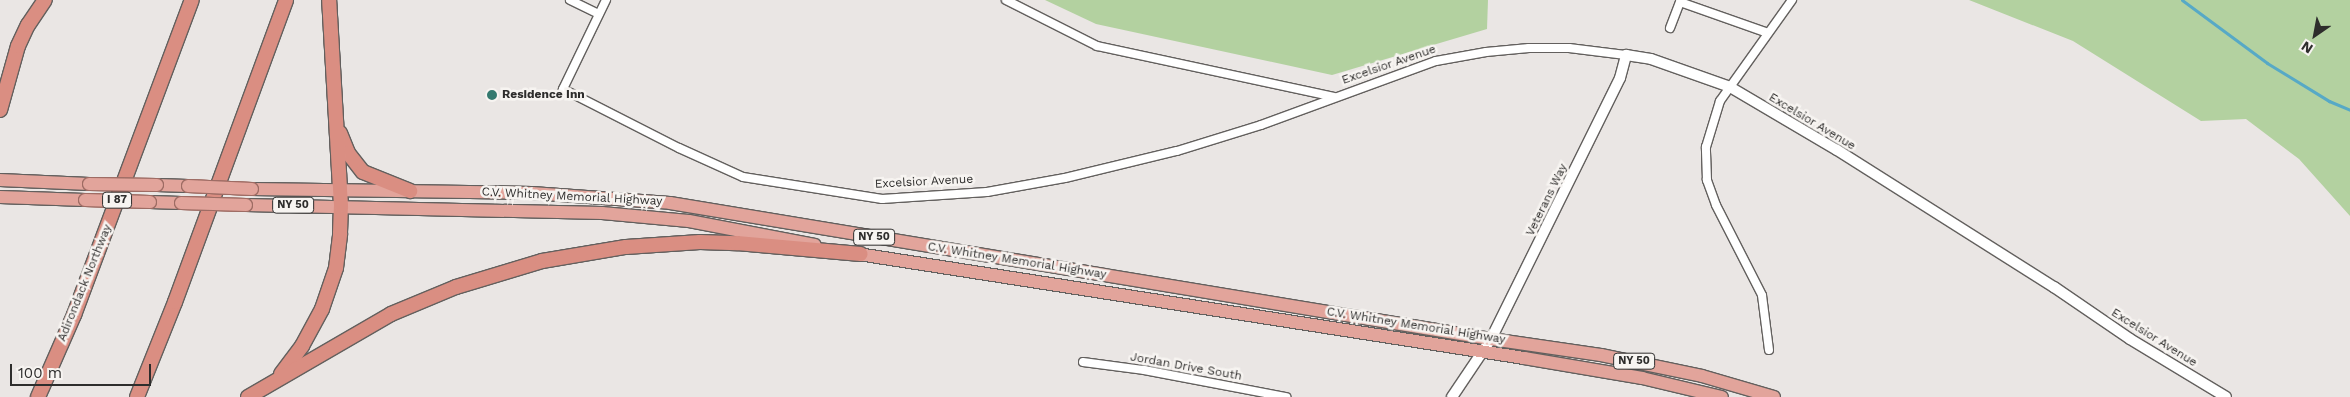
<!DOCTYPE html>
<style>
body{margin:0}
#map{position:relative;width:2350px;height:397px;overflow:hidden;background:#eae6e4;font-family:"Work Sans",sans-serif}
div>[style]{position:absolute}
.green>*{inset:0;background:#b3d1a0}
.stream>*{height:3px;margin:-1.5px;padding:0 1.5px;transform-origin:1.5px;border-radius:1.5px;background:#57a9c6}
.roads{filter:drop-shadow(1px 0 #63605e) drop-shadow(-1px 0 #63605e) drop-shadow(0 1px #63605e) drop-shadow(0 -1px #63605e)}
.minor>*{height:8px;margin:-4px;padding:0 4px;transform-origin:4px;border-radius:4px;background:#fff}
.tertiary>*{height:10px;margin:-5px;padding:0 5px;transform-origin:5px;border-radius:5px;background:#fff}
.trunk>*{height:12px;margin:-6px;padding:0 6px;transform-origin:6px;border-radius:6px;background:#e2a49b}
.motorway>*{height:14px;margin:-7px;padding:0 7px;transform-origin:7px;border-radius:7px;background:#da8e82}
.bridges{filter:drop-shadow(1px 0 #9e6c64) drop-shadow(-1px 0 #9e6c64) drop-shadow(0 1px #9e6c64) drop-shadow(0 -1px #9e6c64)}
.trunk-bridge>*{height:12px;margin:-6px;padding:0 6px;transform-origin:6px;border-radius:6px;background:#e2a49b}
.dots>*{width:14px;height:14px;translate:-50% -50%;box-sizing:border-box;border:2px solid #f7f4f1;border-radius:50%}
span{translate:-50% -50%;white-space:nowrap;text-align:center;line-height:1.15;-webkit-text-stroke:5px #f7f4f1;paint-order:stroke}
.shield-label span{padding:1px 4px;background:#f7f4f1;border:1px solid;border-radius:4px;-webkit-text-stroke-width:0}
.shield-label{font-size:11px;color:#2e2d2c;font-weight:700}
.street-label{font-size:12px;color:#2e2d2c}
.poi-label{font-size:12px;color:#2e2d2c;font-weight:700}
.left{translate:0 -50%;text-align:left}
.north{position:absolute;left:2290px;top:10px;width:50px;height:50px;-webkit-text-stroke:4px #f7f4f1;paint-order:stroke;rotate:213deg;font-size:14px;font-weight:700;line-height:20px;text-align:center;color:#2e2d2c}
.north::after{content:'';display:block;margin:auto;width:18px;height:22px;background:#2e2d2c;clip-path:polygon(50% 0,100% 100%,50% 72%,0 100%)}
.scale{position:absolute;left:10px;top:364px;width:141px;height:22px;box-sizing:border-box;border:2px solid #2e2d2c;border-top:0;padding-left:6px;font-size:15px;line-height:18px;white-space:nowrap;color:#2e2d2c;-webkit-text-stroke:4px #f7f4f1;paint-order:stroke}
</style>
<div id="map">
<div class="green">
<i style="clip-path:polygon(1045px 0,1488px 0,1487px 29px,1332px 75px,1096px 24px)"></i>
<i style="clip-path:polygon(1969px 0,2350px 0,2350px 216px,2299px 159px,2246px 119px,2201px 121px,2073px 41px)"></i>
</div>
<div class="stream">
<i style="left:2182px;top:0;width:106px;rotate:36.5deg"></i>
<i style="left:2267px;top:63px;width:73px;rotate:31.5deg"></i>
<i style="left:2329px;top:101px;width:23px;rotate:23deg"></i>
</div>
<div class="roads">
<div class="minor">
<i style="left:570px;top:0;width:32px;rotate:26deg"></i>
<i style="left:606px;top:0;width:99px;rotate:115.8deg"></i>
<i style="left:563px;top:89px;width:130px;rotate:27deg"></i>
<i style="left:679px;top:148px;width:70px;rotate:24.4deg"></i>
<i style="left:743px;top:177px;width:141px;rotate:9deg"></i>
<i style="left:882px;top:199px;width:105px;rotate:-3.8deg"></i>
<i style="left:987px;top:192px;width:79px;rotate:-10.2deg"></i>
<i style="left:1065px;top:178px;width:115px;rotate:-13.6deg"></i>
<i style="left:1177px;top:151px;width:88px;rotate:-17.2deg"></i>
<i style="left:1261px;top:125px;width:186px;rotate:-20.1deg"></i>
<i style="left:1436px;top:61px;width:51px;rotate:-10.2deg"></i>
<i style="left:1486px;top:52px;width:43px;rotate:-5.3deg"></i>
<i style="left:1529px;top:48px;width:40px"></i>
<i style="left:1569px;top:48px;width:57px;rotate:7deg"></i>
<i style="left:1006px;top:0;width:102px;rotate:26.8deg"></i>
<i style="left:1097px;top:46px;width:242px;rotate:12.1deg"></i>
<i style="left:1680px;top:2px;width:93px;rotate:19.4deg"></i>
<i style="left:1670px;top:28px;width:30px;rotate:-69deg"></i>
<i style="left:1769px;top:350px;width:55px;rotate:-97.3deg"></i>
<i style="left:1762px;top:295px;width:101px;rotate:-117.1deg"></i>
<i style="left:1716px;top:205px;width:27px;rotate:-110deg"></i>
<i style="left:1707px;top:180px;width:33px;rotate:-92deg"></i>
<i style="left:1706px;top:147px;width:48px;rotate:-73.1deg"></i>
<i style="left:1720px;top:101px;width:124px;rotate:-54.5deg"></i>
<i style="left:1083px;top:362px;width:62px;rotate:7.5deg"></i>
<i style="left:1144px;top:370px;width:145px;rotate:10.8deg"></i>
</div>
<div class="tertiary">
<i style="left:1452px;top:397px;width:70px;rotate:-56.1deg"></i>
<i style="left:1491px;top:339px;width:291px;rotate:-63.7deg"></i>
<i style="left:1620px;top:78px;width:24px;rotate:-75deg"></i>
<i style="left:1626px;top:55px;width:25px;rotate:9deg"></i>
<i style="left:1651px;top:59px;width:84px;rotate:19.5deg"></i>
<i style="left:1730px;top:87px;width:124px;rotate:30.5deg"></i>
<i style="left:1837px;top:150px;width:257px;rotate:32.3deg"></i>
<i style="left:2054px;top:287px;width:92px;rotate:34.4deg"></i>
<i style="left:2130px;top:339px;width:112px;rotate:31.1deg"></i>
</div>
<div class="trunk">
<i style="left:0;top:180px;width:89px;rotate:2.6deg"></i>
<i style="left:157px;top:185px;width:31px;rotate:2deg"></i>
<i style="left:252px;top:189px;width:280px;rotate:0.8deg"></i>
<i style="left:532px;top:193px;width:138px;rotate:4.1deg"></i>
<i style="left:670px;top:203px;width:832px;rotate:9.41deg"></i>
<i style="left:1491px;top:339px;width:111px;rotate:8.3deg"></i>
<i style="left:1601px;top:355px;width:103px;rotate:11.7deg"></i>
<i style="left:1702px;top:376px;width:75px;rotate:16.3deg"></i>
<i style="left:0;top:197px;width:85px;rotate:2deg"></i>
<i style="left:150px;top:202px;width:31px;rotate:2deg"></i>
<i style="left:246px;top:205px;width:356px;rotate:1.3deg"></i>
<i style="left:602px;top:213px;width:87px;rotate:5.3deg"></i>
<i style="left:689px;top:221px;width:128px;rotate:10.8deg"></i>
<i style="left:852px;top:253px;width:680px;rotate:8.88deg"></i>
<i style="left:1524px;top:358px;width:120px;rotate:9.6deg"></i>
<i style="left:1642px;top:378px;width:82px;rotate:13.4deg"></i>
</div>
<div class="motorway">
<i style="left:0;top:110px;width:66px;rotate:-74.3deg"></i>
<i style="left:18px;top:46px;width:23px;rotate:-65deg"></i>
<i style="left:28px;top:25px;width:30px;rotate:-56deg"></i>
<i style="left:340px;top:133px;width:22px;rotate:68deg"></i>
<i style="left:348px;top:153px;width:24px;rotate:52deg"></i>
<i style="left:363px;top:172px;width:51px;rotate:22deg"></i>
<i style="left:281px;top:374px;width:35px;rotate:-53deg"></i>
<i style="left:302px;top:346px;width:42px;rotate:-61.6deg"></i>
<i style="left:322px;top:309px;width:43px;rotate:-71.1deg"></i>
<i style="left:336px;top:268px;width:35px;rotate:-83deg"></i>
<i style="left:340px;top:233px;width:27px;rotate:-88deg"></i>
<i style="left:341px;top:206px;width:206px;rotate:-93.3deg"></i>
<i style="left:38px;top:397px;width:90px;rotate:-66.3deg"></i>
<i style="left:74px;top:315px;width:336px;rotate:-69.5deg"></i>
<i style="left:137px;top:397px;width:102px;rotate:-68.2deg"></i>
<i style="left:175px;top:302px;width:322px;rotate:-69.8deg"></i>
<i style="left:248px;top:397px;width:165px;rotate:-30.1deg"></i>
<i style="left:391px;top:314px;width:70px;rotate:-22.6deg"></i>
<i style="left:456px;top:287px;width:90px;rotate:-16.8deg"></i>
<i style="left:542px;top:261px;width:85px;rotate:-9.5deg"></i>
<i style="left:626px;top:247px;width:74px;rotate:-3.9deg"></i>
<i style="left:700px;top:242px;width:37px;rotate:2deg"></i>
<i style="left:737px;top:243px;width:124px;rotate:5.1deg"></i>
</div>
</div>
<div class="bridges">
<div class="trunk-bridge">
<i style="left:89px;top:184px;width:68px;rotate:0.8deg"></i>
<i style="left:188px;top:186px;width:64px;rotate:2.7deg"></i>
<i style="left:85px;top:200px;width:65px;rotate:1.8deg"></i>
<i style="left:181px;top:203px;width:65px;rotate:1.8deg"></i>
</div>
</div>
<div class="dots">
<i style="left:492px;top:95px;background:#34796f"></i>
</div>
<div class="shield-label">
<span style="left:117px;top:200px">I 87</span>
<span style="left:293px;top:205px">NY 50</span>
<span style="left:874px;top:237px">NY 50</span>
<span style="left:1634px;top:361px">NY 50</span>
</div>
<div class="street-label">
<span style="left:1389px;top:65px;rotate:-19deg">Excelsior Avenue</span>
<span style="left:1812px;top:122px;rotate:31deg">Excelsior Avenue</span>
<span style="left:924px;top:182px;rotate:-3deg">Excelsior Avenue</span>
<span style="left:572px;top:197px;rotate:3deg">C.V. Whitney Memorial Highway</span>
<span style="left:1547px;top:200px;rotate:-64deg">Veterans Way</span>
<span style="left:1017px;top:261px;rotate:9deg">C.V. Whitney Memorial Highway</span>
<span style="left:85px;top:283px;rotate:-68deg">Adirondack Northway</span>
<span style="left:1416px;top:326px;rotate:9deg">C.V. Whitney Memorial Highway</span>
<span style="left:2154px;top:338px;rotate:32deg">Excelsior Avenue</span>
<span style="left:1186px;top:367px;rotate:10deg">Jordan Drive South</span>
</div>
<div class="poi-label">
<span class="left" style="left:502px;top:95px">Residence Inn</span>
</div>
<div class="north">N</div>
<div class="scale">100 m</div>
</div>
